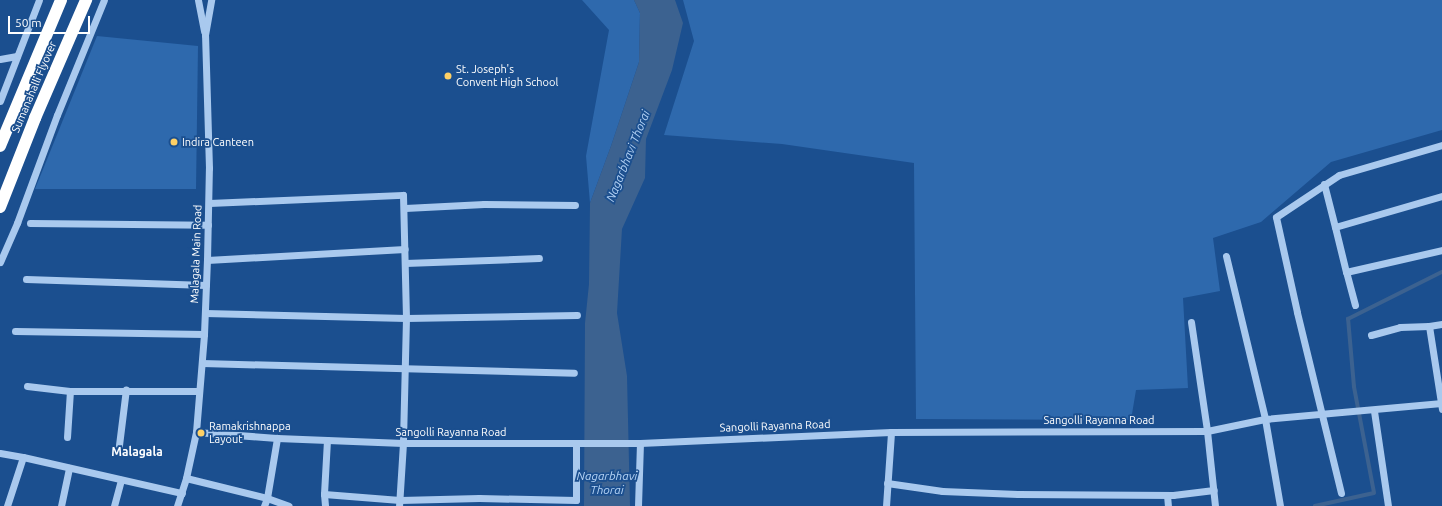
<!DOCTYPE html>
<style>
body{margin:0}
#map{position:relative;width:1442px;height:506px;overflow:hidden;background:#1b4f8f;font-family:Ubuntu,sans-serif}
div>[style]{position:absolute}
.green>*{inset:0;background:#2e69ad}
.water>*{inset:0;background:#3c6290}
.stream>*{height:3.5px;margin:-1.75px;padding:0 1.75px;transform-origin:1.75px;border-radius:1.75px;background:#3c6290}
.minor>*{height:7px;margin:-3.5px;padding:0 3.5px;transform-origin:3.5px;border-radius:3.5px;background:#a9c9ee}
.highway>*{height:12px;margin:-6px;padding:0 6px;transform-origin:6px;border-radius:6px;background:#fff}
.dots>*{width:11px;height:11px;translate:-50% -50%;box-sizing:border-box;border:2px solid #1b4f8f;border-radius:50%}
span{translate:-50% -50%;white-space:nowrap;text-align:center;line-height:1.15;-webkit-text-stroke:3.5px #1b4f8f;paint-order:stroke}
.poi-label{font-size:11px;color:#fff}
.left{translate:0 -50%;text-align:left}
.street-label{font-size:11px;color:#fff}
.water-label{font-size:12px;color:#b5d3f5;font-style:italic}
.neighbourhood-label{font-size:12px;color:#fff;font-weight:700}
.scale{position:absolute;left:8px;top:16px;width:82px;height:18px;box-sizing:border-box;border:2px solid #fff;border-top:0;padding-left:5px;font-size:12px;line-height:14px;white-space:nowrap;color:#fff;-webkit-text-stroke:3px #1b4f8f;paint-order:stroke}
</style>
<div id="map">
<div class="green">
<i style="clip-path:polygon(582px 0,634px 0,640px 13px,639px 62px,611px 146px,590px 203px,586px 156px,609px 30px)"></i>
<i style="clip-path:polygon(683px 0,1442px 0,1442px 130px,1331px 162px,1261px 222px,1213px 238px,1220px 291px,1183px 298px,1188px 388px,1136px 390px,1131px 420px,916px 419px,914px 163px,782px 144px,664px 135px,694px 41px)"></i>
<i style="clip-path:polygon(97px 36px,198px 46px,196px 189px,35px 189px)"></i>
</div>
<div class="water">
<i style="clip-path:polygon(634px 0,675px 0,683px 23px,672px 70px,646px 139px,645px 178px,622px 229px,617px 313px,627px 376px,630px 506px,584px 506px,585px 323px,589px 284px,590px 203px,611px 146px,639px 62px,640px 13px)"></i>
</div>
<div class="stream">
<i style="left:1315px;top:506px;width:60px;rotate:-12.4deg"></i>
<i style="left:1374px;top:493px;width:108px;rotate:-100.7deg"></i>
<i style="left:1354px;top:387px;width:68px;rotate:-95deg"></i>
<i style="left:1348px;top:319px;width:105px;rotate:-26.6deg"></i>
</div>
<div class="minor">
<i style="left:198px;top:0;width:32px;rotate:79deg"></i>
<i style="left:0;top:59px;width:17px;rotate:-10deg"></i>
<i style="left:0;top:101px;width:108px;rotate:-68.9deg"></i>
<i style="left:1324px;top:184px;width:44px;rotate:75.7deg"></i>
<i style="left:209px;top:203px;width:194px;rotate:-2.4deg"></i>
<i style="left:403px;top:195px;width:123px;rotate:88.6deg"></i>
<i style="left:406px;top:318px;width:125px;rotate:91.4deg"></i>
<i style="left:403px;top:443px;width:63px;rotate:93.6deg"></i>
<i style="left:405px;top:208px;width:79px;rotate:-2.9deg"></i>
<i style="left:484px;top:204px;width:91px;rotate:0.6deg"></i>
<i style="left:30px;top:223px;width:178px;rotate:0.6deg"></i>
<i style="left:1226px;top:256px;width:168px;rotate:76.5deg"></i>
<i style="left:1265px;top:419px;width:88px;rotate:80.2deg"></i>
<i style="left:207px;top:260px;width:198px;rotate:-3.2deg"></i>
<i style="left:0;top:262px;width:43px;rotate:-66.4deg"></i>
<i style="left:17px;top:223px;width:115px;rotate:-69.7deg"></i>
<i style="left:57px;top:115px;width:124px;rotate:-67.8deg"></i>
<i style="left:405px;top:263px;width:134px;rotate:-2.1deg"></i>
<i style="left:1346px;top:272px;width:46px;rotate:-103.7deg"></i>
<i style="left:1335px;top:227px;width:111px;rotate:-16.2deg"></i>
<i style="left:26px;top:279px;width:180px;rotate:1.9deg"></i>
<i style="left:1355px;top:305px;width:34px;rotate:-105deg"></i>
<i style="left:1346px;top:272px;width:98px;rotate:-12.9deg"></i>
<i style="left:205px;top:313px;width:201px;rotate:1.4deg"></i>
<i style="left:406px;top:318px;width:171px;rotate:-1deg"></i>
<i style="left:1191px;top:322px;width:110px;rotate:81.6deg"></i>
<i style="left:1207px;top:431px;width:75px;rotate:83.9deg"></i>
<i style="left:1429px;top:326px;width:13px;rotate:-9deg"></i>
<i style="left:15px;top:331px;width:189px;rotate:0.9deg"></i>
<i style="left:1371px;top:335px;width:30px;rotate:-15deg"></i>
<i style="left:1400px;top:327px;width:29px;rotate:-2deg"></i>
<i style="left:1429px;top:326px;width:84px;rotate:81.1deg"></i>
<i style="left:202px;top:363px;width:372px;rotate:1.5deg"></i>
<i style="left:27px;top:386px;width:43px;rotate:6.6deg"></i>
<i style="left:70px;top:391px;width:129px"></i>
<i style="left:1374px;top:411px;width:96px;rotate:81.6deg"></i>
<i style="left:196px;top:432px;width:81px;rotate:4.2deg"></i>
<i style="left:277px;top:438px;width:126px;rotate:2.3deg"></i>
<i style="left:403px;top:443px;width:237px"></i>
<i style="left:640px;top:443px;width:251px;rotate:-2.5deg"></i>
<i style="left:891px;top:432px;width:316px;rotate:-0.2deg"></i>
<i style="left:1207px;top:431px;width:59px;rotate:-11.7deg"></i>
<i style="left:1265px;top:419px;width:178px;rotate:-5.2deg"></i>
<i style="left:67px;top:437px;width:46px;rotate:-86.3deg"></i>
<i style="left:327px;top:440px;width:54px;rotate:93.2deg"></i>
<i style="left:324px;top:494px;width:76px;rotate:4.5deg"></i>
<i style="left:400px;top:500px;width:79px;rotate:-1.5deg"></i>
<i style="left:479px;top:498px;width:97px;rotate:1.2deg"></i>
<i style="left:576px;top:500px;width:57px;rotate:-90deg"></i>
<i style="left:119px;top:445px;width:56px;rotate:-82.9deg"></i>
<i style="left:0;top:453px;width:23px;rotate:10deg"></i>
<i style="left:23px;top:457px;width:52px;rotate:108.1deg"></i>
<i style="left:23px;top:457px;width:163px;rotate:12.8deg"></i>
<i style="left:186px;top:478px;width:83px;rotate:13.9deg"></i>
<i style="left:267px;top:498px;width:23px;rotate:20deg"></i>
<i style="left:887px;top:483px;width:56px;rotate:8.3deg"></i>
<i style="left:942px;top:491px;width:76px;rotate:2.3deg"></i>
<i style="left:1018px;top:494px;width:155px;rotate:0.4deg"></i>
<i style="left:1173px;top:495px;width:41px;rotate:-7deg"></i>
<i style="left:1341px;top:493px;width:186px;rotate:-103.7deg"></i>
<i style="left:1297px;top:312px;width:97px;rotate:-102.5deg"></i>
<i style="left:1276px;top:217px;width:76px;rotate:-33.7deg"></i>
<i style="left:1339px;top:175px;width:107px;rotate:-16.2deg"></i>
<i style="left:324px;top:494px;width:12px;rotate:85deg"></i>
<i style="left:1167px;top:495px;width:11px;rotate:85deg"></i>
<i style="left:61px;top:506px;width:39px;rotate:-78deg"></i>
<i style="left:114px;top:506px;width:27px;rotate:-75deg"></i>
<i style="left:177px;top:506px;width:29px;rotate:-72deg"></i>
<i style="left:186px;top:478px;width:47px;rotate:-77.7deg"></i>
<i style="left:196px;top:432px;width:98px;rotate:-85.3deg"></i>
<i style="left:204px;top:334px;width:74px;rotate:-87.7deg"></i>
<i style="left:207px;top:260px;width:92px;rotate:-88.8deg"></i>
<i style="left:209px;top:168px;width:133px;rotate:-91.7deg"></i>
<i style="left:205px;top:35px;width:36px;rotate:-80deg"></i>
<i style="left:264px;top:506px;width:9px;rotate:-69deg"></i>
<i style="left:267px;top:498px;width:61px;rotate:-80.5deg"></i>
<i style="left:638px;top:506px;width:63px;rotate:-88.2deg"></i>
<i style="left:886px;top:506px;width:74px;rotate:-86.1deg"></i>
</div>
<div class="highway">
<i style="left:0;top:146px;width:158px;rotate:-67.3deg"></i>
<i style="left:0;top:207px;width:96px;rotate:-68.5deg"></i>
<i style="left:35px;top:118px;width:129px;rotate:-66.6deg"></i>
</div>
<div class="dots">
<i style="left:448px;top:76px;background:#ffd166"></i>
<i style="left:174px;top:142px;background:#ffd166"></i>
<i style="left:201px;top:433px;background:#ffd166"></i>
</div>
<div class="poi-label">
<span class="left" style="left:456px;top:76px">St. Joseph's<br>Convent High School</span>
<span class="left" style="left:182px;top:142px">Indira Canteen</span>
<span class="left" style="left:209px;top:433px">Ramakrishnappa<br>Layout</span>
</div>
<div class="street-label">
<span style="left:34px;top:87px;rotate:-67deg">Sumanahalli Flyover</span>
<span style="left:196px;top:254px;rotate:-88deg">Malagala Main Road</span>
<span style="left:1099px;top:420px">Sangolli Rayanna Road</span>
<span style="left:775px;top:426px;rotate:-2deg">Sangolli Rayanna Road</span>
<span style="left:451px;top:432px">Sangolli Rayanna Road</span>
</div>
<div class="water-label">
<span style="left:628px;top:156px;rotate:-68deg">Nagarbhavi Thorai</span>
<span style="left:607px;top:483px">Nagarbhavi<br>Thorai</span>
</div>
<div class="neighbourhood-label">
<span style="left:137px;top:452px">Malagala</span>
</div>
<div class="scale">50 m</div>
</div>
